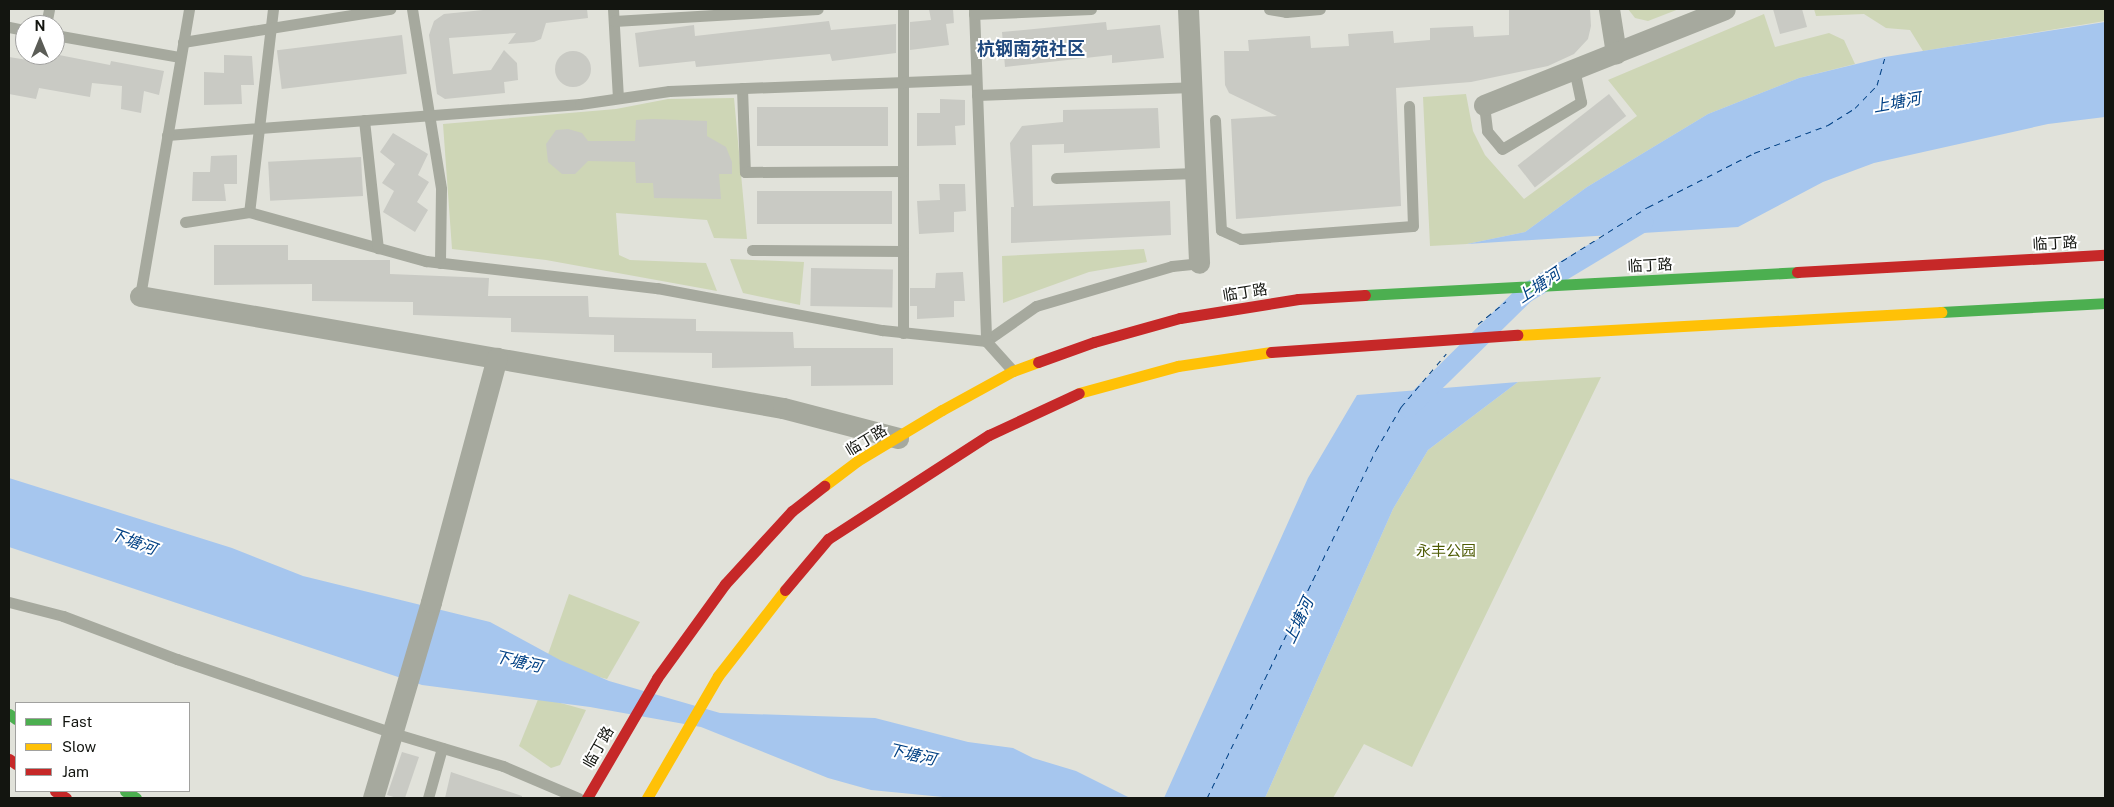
<!DOCTYPE html>
<meta charset="utf-8">
<style>
body{margin:0}
#map{position:relative;width:2114px;height:807px;overflow:hidden;background:#e1e2da;font-family:"Public Sans","Noto Sans SC",sans-serif}
div>[style]{position:absolute}
.green>*{inset:0;background:#ced6b6}
.water>*{inset:0;background:#a6c6ee}
.canal>*{height:19px;margin:-9.5px;padding:0 9.5px;transform-origin:9.5px;border-radius:9.5px;background:#a6c6ee}
.ferry>*{height:1px;margin-top:-0.5px;transform-origin:0;background:repeating-linear-gradient(90deg,#004084 0 6px,transparent 0 11px)}
.building>*{inset:0;background:#c9cac4;transform-origin:0 0}
.round{border-radius:50%}
.lane>*{height:11px;margin:-5.5px;padding:0 5.5px;transform-origin:5.5px;border-radius:5.5px;background:#a6a99e}
.street>*{height:21px;margin:-10.5px;padding:0 10.5px;transform-origin:10.5px;border-radius:10.5px;background:#a6a99e}
.fast>*{height:11px;margin:-5.5px;padding:0 5.5px;transform-origin:5.5px;border-radius:5.5px;background:#4caf50}
.slow>*{height:11px;margin:-5.5px;padding:0 5.5px;transform-origin:5.5px;border-radius:5.5px;background:#ffc107}
.jam>*{height:11px;margin:-5.5px;padding:0 5.5px;transform-origin:5.5px;border-radius:5.5px;background:#c62828}
span{translate:-50% -50%;white-space:nowrap;text-align:center;line-height:1.15;-webkit-text-stroke:4px #fff;paint-order:stroke}
.street-label{font-size:15px;color:#131510}
.park-label{font-size:15px;color:#4f5c05}
.water-label{font-size:16px;color:#004084;font-style:italic}
.quarter-label{font-size:18px;color:#20497e;font-weight:700}
.frame{position:absolute;inset:0;border:10px solid #131510;pointer-events:none}
.legend{position:absolute;left:15px;top:702px;width:175px;height:90px;box-sizing:border-box;background:#fff;border:1px solid #a1a19f;margin:0;padding:6px 9px;list-style:none;font-size:15px;color:#131510}
.legend li{display:flex;align-items:center;gap:10px;height:25px}
.legend b{width:25px;border:1px solid #a1a19f}
.north{position:absolute;left:15px;top:15px;width:50px;height:50px;box-sizing:border-box;background:#fff;border:1px solid #a1a19f;border-radius:50%;rotate:0deg;font-size:14px;font-weight:700;line-height:20px;text-align:center;color:#131510}
.north::after{content:'';display:block;margin:auto;width:18px;height:22px;background:#5b5d57;clip-path:polygon(50% 0,100% 100%,50% 72%,0 100%)}
</style>
<div id="map">
<div class="green">
<i style="clip-path:polygon(1628px 9px,1679px 9px,1648px 21px,1635px 18px)"></i>
<i style="clip-path:polygon(1814px 9px,2105px 9px,2105px 21px,1923px 51px,1910px 30px,1886px 28px,1864px 14px,1816px 16px)"></i>
<i style="clip-path:polygon(1764px 14px,1775px 47px,1829px 33px,1844px 40px,1855px 64px,1799px 78px,1708px 114px,1587px 187px,1525px 232px,1467px 244px,1430px 246px,1423px 97px,1466px 94px,1473px 131px,1485px 155px,1524px 199px,1637px 116px,1608px 80px)"></i>
<i style="clip-path:polygon(734px 98px,747px 239px,714px 238px,707px 220px,616px 213px,619px 255px,630px 260px,706px 263px,717px 291px,546px 260px,452px 249px,443px 124px,616px 109px,668px 99px)"></i>
<i style="clip-path:polygon(1144px 249px,1147px 262px,1089px 272px,1003px 303px,1002px 256px)"></i>
<i style="clip-path:polygon(730px 259px,804px 262px,800px 305px,743px 293px)"></i>
<i style="clip-path:polygon(1601px 377px,1412px 767px,1364px 744px,1333px 798px,1265px 798px,1393px 509px,1428px 450px,1518px 382px)"></i>
<i style="clip-path:polygon(569px 594px,640px 622px,607px 679px,545px 663px)"></i>
<i style="clip-path:polygon(539px 697px,586px 710px,560px 765px,551px 768px,519px 746px)"></i>
</div>
<div class="water">
<i style="clip-path:polygon(2105px 22px,2105px 117px,2048px 124px,1874px 163px,1823px 182px,1738px 227px,1467px 244px,1525px 232px,1587px 187px,1708px 114px,1799px 78px,1885px 57px)"></i>
<i style="clip-path:polygon(1518px 382px,1428px 450px,1393px 509px,1265px 798px,1164px 798px,1308px 478px,1357px 395px)"></i>
<i style="clip-path:polygon(9px 478px,232px 548px,303px 576px,490px 622px,560px 660px,609px 681px,720px 713px,875px 718px,968px 742px,1013px 748px,1033px 758px,1076px 771px,1130px 798px,953px 798px,871px 790px,828px 778px,701px 727px,590px 707px,422px 685px,9px 547px)"></i>
</div>
<div class="canal">
<i style="left:1408px;top:408px;width:164px;rotate:-44.5deg"></i>
<i style="left:1525px;top:293px;width:138px;rotate:-31deg"></i>
</div>
<div class="ferry">
<i style="left:1543px;top:273px;width:124px;rotate:-32.2deg"></i>
<i style="left:1648px;top:207px;width:119px;rotate:-27deg"></i>
<i style="left:1754px;top:153px;width:79px;rotate:-20.7deg"></i>
<i style="left:1828px;top:125px;width:32px;rotate:-32deg"></i>
<i style="left:1855px;top:108px;width:32px;rotate:-46deg"></i>
<i style="left:1877px;top:85px;width:29px;rotate:-74deg"></i>
<i style="left:1478px;top:324px;width:36px;rotate:-39deg"></i>
<i style="left:1207px;top:798px;width:387px;rotate:-64.1deg"></i>
<i style="left:1376px;top:450px;width:50px;rotate:-59.8deg"></i>
<i style="left:1401px;top:407px;width:70px;rotate:-49.7deg"></i>
</div>
<div class="building">
<i style="clip-path:polygon(493px 9px,587px 9px,588px 18px,546px 23px,541px 39px,534px 42px,508px 44px,516px 33px,449px 38px,453px 74px,491px 70px,504px 50px,517px 63px,518px 80px,504px 82px,505px 93px,445px 99px,437px 94px,429px 35px,434px 21px,444px 14px)"></i>
<i style="clip-path:polygon(929px 9px,953px 9px,954px 23px,946px 24px,949px 45px,910px 50px,910px 22px,931px 20px)"></i>
<i style="clip-path:polygon(1590px 9px,1591px 26px,1588px 39px,1574px 54px,1548px 66px,1471px 82px,1396px 88px,1401px 206px,1236px 219px,1231px 119px,1277px 116px,1229px 93px,1225px 85px,1224px 51px,1249px 51px,1248px 40px,1310px 36px,1311px 48px,1349px 46px,1348px 34px,1393px 31px,1394px 43px,1430px 40px,1430px 28px,1473px 26px,1474px 37px,1509px 35px,1509px 10px)"></i>
<i style="clip-path:polygon(1773px 9px,1802px 9px,1807px 27px,1780px 34px)"></i>
<i style="clip-path:polygon(829px 21px,831px 30px,896px 24px,896px 53px,832px 61px,830px 54px,696px 67px,695px 61px,639px 67px,635px 33px,694px 25px,695px 36px)"></i>
<i style="clip-path:polygon(1106px 22px,1107px 30px,1160px 25px,1164px 58px,1112px 63px,1112px 55px,1005px 67px,1002px 32px)"></i>
<i style="left:402px;top:35px;width:39px;height:126px;rotate:83deg"></i>
<i class="round" style="left:555px;top:51px;width:36px;height:36px"></i>
<i style="clip-path:polygon(42px 55px,59px 55px,110px 65px,111px 61px,164px 71px,159px 95px,144px 91px,141px 113px,121px 109px,122px 86px,92px 83px,90px 97px,39px 88px,36px 99px,9px 94px,9px 57px,40px 62px)"></i>
<i style="clip-path:polygon(224px 55px,252px 56px,254px 85px,241px 85px,242px 104px,204px 105px,204px 72px,224px 73px)"></i>
<i style="left:1609px;top:94px;width:28px;height:116px;rotate:52deg"></i>
<i style="clip-path:polygon(940px 99px,965px 100px,965px 125px,955px 126px,956px 145px,917px 146px,917px 113px,940px 113px)"></i>
<i style="left:757px;top:107px;width:131px;height:39px"></i>
<i style="clip-path:polygon(1158px 108px,1160px 148px,1064px 153px,1064px 144px,1032px 145px,1033px 206px,1170px 201px,1171px 235px,1011px 243px,1011px 207px,1014px 207px,1010px 143px,1022px 126px,1063px 122px,1063px 110px)"></i>
<i style="clip-path:polygon(653px 119px,707px 121px,707px 136px,726px 147px,732px 162px,732px 174px,719px 174px,721px 199px,654px 198px,653px 183px,636px 183px,635px 162px,588px 161px,575px 174px,562px 174px,548px 162px,546px 144px,556px 130px,568px 129px,582px 133px,588px 141px,635px 141px,636px 120px)"></i>
<i style="clip-path:polygon(393px 133px,428px 154px,418px 175px,429px 182px,417px 202px,428px 210px,415px 232px,383px 212px,394px 191px,382px 183px,395px 164px,380px 152px)"></i>
<i style="clip-path:polygon(237px 155px,237px 184px,224px 184px,226px 201px,192px 201px,193px 172px,210px 172px,211px 156px)"></i>
<i style="left:361px;top:157px;width:39px;height:93px;rotate:87deg"></i>
<i style="clip-path:polygon(939px 184px,965px 184px,966px 211px,954px 212px,954px 232px,919px 234px,917px 201px,940px 200px)"></i>
<i style="left:757px;top:191px;width:135px;height:33px"></i>
<i style="clip-path:polygon(214px 245px,288px 245px,288px 260px,390px 260px,390px 274px,489px 278px,488px 296px,588px 296px,589px 317px,696px 319px,696px 331px,793px 332px,794px 348px,893px 348px,893px 385px,811px 386px,811px 366px,712px 368px,712px 353px,614px 352px,614px 335px,511px 332px,511px 318px,413px 315px,413px 302px,312px 301px,312px 284px,214px 285px)"></i>
<i style="left:811px;top:268px;width:82px;height:38px;rotate:1deg"></i>
<i style="clip-path:polygon(963px 272px,965px 301px,954px 301px,954px 317px,917px 319px,917px 306px,910px 306px,910px 288px,935px 288px,936px 273px)"></i>
<i style="clip-path:polygon(402px 752px,419px 757px,405px 798px,397px 798px,387px 795px)"></i>
<i style="clip-path:polygon(451px 772px,522px 796px,522px 798px,445px 798px)"></i>
</div>
<div class="lane">
<i style="left:273px;top:9px;width:204px;rotate:96.7deg"></i>
<i style="left:249px;top:212px;width:184px;rotate:15.5deg"></i>
<i style="left:426px;top:261px;width:233px;rotate:6.7deg"></i>
<i style="left:657px;top:288px;width:229px;rotate:10.6deg"></i>
<i style="left:882px;top:330px;width:105px;rotate:6deg"></i>
<i style="left:986px;top:341px;width:61px;rotate:-35deg"></i>
<i style="left:1036px;top:306px;width:142px;rotate:-16.4deg"></i>
<i style="left:1172px;top:266px;width:27px;rotate:-6deg"></i>
<i style="left:412px;top:9px;width:182px;rotate:80.8deg"></i>
<i style="left:441px;top:189px;width:74px;rotate:90.8deg"></i>
<i style="left:613px;top:9px;width:89px;rotate:86.8deg"></i>
<i style="left:903px;top:9px;width:324px;rotate:90deg"></i>
<i style="left:974px;top:9px;width:332px;rotate:87.9deg"></i>
<i style="left:986px;top:341px;width:40px;rotate:48deg"></i>
<i style="left:1269px;top:9px;width:17px;rotate:10deg"></i>
<i style="left:1286px;top:12px;width:34px;rotate:-5deg"></i>
<i style="left:974px;top:14px;width:117px;rotate:-2.4deg"></i>
<i style="left:614px;top:21px;width:204px;rotate:-3.4deg"></i>
<i style="left:46px;top:25px;width:16px;rotate:-79deg"></i>
<i style="left:9px;top:27px;width:16px;rotate:11deg"></i>
<i style="left:55px;top:35px;width:127px;rotate:10deg"></i>
<i style="left:183px;top:42px;width:210px;rotate:-9.1deg"></i>
<i style="left:742px;top:88px;width:84px;rotate:88deg"></i>
<i style="left:745px;top:172px;width:158px;rotate:-0.4deg"></i>
<i style="left:977px;top:95px;width:215px;rotate:-2.1deg"></i>
<i style="left:1484px;top:105px;width:26px;rotate:83deg"></i>
<i style="left:1487px;top:131px;width:23px;rotate:50deg"></i>
<i style="left:1502px;top:149px;width:92px;rotate:-30.7deg"></i>
<i style="left:1581px;top:102px;width:33px;rotate:-102deg"></i>
<i style="left:364px;top:120px;width:129px;rotate:83.8deg"></i>
<i style="left:1215px;top:120px;width:110px;rotate:86.9deg"></i>
<i style="left:1221px;top:230px;width:22px;rotate:24deg"></i>
<i style="left:1241px;top:239px;width:172px;rotate:-4.3deg"></i>
<i style="left:1413px;top:226px;width:120px;rotate:-91.9deg"></i>
<i style="left:167px;top:135px;width:414px;rotate:-4.3deg"></i>
<i style="left:580px;top:104px;width:90px;rotate:-8.3deg"></i>
<i style="left:669px;top:91px;width:307px;rotate:-2.2deg"></i>
<i style="left:1056px;top:178px;width:139px;rotate:-2.1deg"></i>
<i style="left:185px;top:222px;width:65px;rotate:-8.9deg"></i>
<i style="left:752px;top:250px;width:151px;rotate:0.4deg"></i>
<i style="left:140px;top:296px;width:291px;rotate:-80.3deg"></i>
<i style="left:9px;top:602px;width:56px;rotate:14.5deg"></i>
<i style="left:63px;top:616px;width:122px;rotate:20.7deg"></i>
<i style="left:177px;top:659px;width:228px;rotate:18.9deg"></i>
<i style="left:393px;top:733px;width:115px;rotate:16.7deg"></i>
<i style="left:503px;top:766px;width:82px;rotate:23.1deg"></i>
<i style="left:428px;top:798px;width:52px;rotate:-74.4deg"></i>
</div>
<div class="street">
<i style="left:1188px;top:9px;width:254px;rotate:87.5deg"></i>
<i style="left:1609px;top:9px;width:45px;rotate:81deg"></i>
<i style="left:1484px;top:105px;width:259px;rotate:-21.7deg"></i>
<i style="left:140px;top:296px;width:653px;rotate:9.88deg"></i>
<i style="left:783px;top:408px;width:119px;rotate:14.6deg"></i>
<i style="left:373px;top:798px;width:204px;rotate:-73.5deg"></i>
<i style="left:431px;top:602px;width:253px;rotate:-74.9deg"></i>
</div>
<div class="fast">
<i style="left:1365px;top:295px;width:433px;rotate:-3deg"></i>
<i style="left:1941px;top:312px;width:164px;rotate:-3.1deg"></i>
<i style="left:9px;top:714px;width:9px;rotate:36deg"></i>
<i style="left:125px;top:791px;width:13px;rotate:32deg"></i>
</div>
<div class="slow">
<i style="left:1517px;top:335px;width:425px;rotate:-3.1deg"></i>
<i style="left:1079px;top:393px;width:103px;rotate:-15.3deg"></i>
<i style="left:1178px;top:366px;width:94px;rotate:-8.6deg"></i>
<i style="left:824px;top:486px;width:41px;rotate:-37.1deg"></i>
<i style="left:857px;top:461px;width:99px;rotate:-31deg"></i>
<i style="left:942px;top:410px;width:81px;rotate:-28.8deg"></i>
<i style="left:1013px;top:371px;width:27px;rotate:-20deg"></i>
<i style="left:647px;top:798px;width:141px;rotate:-59.8deg"></i>
<i style="left:718px;top:676px;width:109px;rotate:-52.1deg"></i>
</div>
<div class="jam">
<i style="left:1797px;top:272px;width:308px;rotate:-3.2deg"></i>
<i style="left:1271px;top:352px;width:247px;rotate:-4deg"></i>
<i style="left:1038px;top:362px;width:59px;rotate:-19.7deg"></i>
<i style="left:1094px;top:342px;width:89px;rotate:-15.6deg"></i>
<i style="left:1180px;top:318px;width:120px;rotate:-9.1deg"></i>
<i style="left:1298px;top:299px;width:67px;rotate:-3.4deg"></i>
<i style="left:785px;top:590px;width:67px;rotate:-49.9deg"></i>
<i style="left:828px;top:539px;width:192px;rotate:-32.9deg"></i>
<i style="left:989px;top:435px;width:99px;rotate:-25deg"></i>
<i style="left:9px;top:759px;width:9px;rotate:36deg"></i>
<i style="left:55px;top:791px;width:13px;rotate:32deg"></i>
<i style="left:587px;top:798px;width:139px;rotate:-59.7deg"></i>
<i style="left:657px;top:678px;width:116px;rotate:-54.1deg"></i>
<i style="left:725px;top:584px;width:99px;rotate:-47.5deg"></i>
<i style="left:792px;top:511px;width:41px;rotate:-38deg"></i>
</div>
<div class="street-label">
<span style="left:2055px;top:243px;rotate:-3deg">临丁路</span>
<span style="left:1650px;top:265px;rotate:-3deg">临丁路</span>
<span style="left:1245px;top:292px;rotate:-9deg">临丁路</span>
<span style="left:866px;top:440px;rotate:-31deg">临丁路</span>
<span style="left:598px;top:747px;rotate:-60deg">临丁路</span>
</div>
<div class="park-label">
<span style="left:1446px;top:551px">永丰公园</span>
</div>
<div class="water-label">
<span style="left:1897px;top:103px;rotate:-10deg">上塘河</span>
<span style="left:1539px;top:286px;rotate:-34deg">上塘河</span>
<span style="left:133px;top:542px;rotate:20deg">下塘河</span>
<span style="left:1299px;top:621px;rotate:-65deg">上塘河</span>
<span style="left:518px;top:662px;rotate:13deg">下塘河</span>
<span style="left:912px;top:755px;rotate:13deg">下塘河</span>
</div>
<div class="quarter-label">
<span style="left:1031px;top:49px">杭钢南苑社区</span>
</div>
<div class="frame"></div>
<ul class="legend">
<li><b style="height:6px;background:#4caf50"></b>Fast</li>
<li><b style="height:6px;background:#ffc107"></b>Slow</li>
<li><b style="height:6px;background:#c62828"></b>Jam</li>
</ul>
<div class="north">N</div>
</div>
